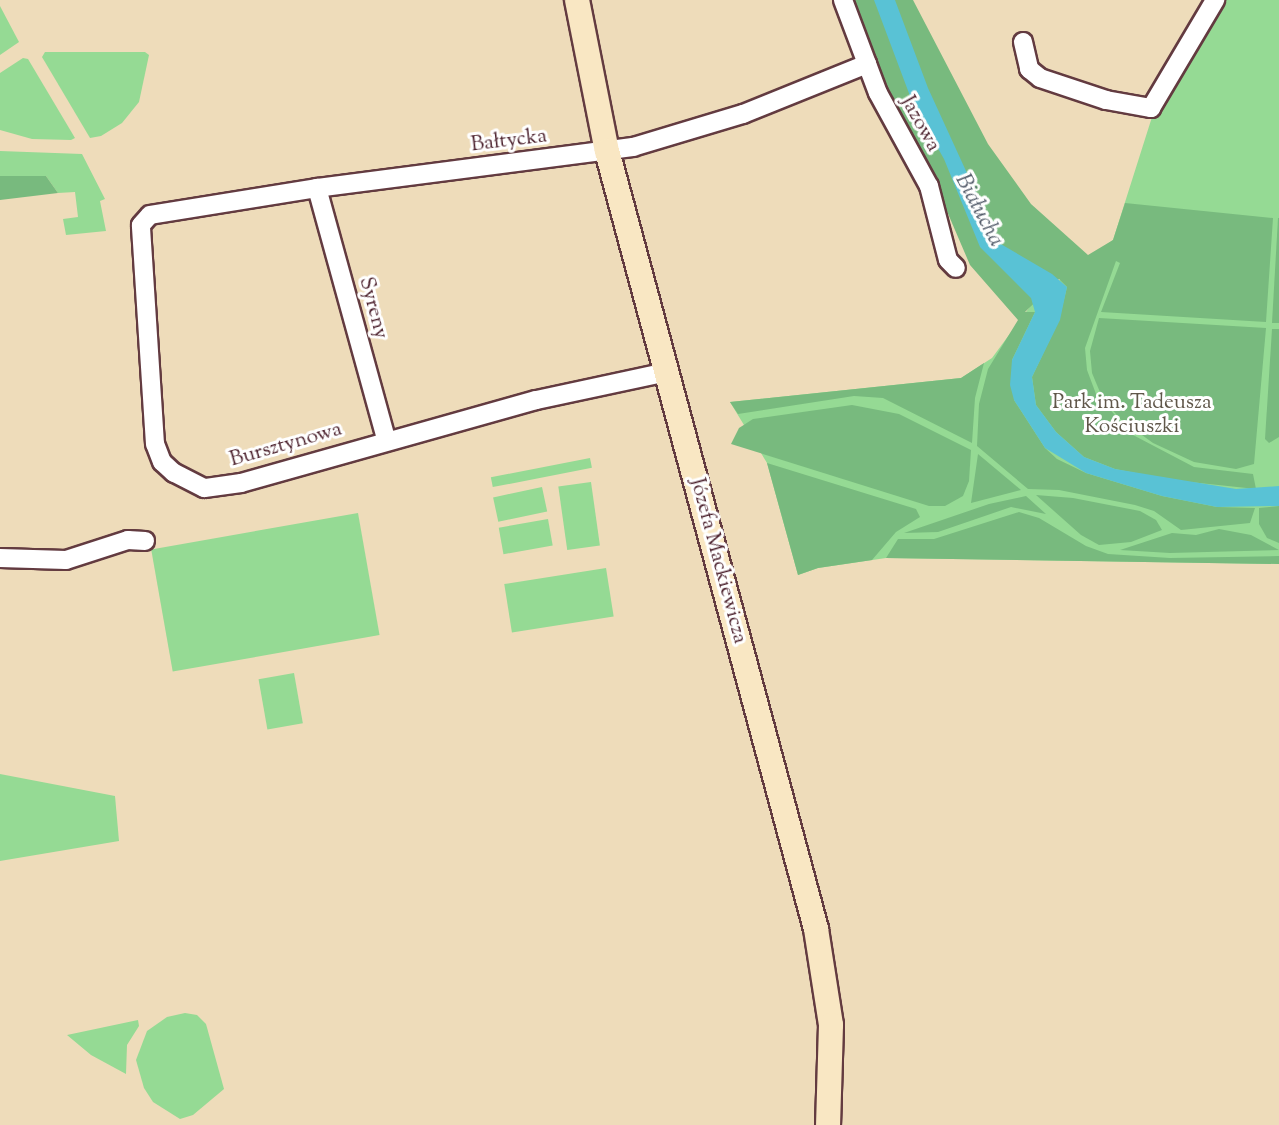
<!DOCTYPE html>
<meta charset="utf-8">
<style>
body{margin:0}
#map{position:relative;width:1279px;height:1125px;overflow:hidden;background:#eedcba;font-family:"Sorts Mill Goudy",serif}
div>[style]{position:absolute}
.green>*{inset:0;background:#95da94;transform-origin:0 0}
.forest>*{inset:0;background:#78ba7e}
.water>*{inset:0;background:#59c2d5}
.roads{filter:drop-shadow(2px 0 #633b40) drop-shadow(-2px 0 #633b40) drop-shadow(0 2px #633b40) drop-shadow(0 -2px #633b40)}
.street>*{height:18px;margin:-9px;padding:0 9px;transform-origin:9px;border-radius:9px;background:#fff}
.secondary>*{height:24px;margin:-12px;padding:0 12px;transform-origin:12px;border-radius:12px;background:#f9e7c3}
span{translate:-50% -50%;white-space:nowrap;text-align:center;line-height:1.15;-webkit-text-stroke:6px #fff;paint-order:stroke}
.street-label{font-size:21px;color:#4a1f2b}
.park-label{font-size:21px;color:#60574a}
.water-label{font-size:22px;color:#4f5866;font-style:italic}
</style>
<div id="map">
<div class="green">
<i style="clip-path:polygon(1221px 0,1279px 0,1279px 564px,886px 558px,818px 568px,798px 575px,767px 463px,730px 402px,961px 378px,992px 358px,1037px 297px,1113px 240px,1152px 117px)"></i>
<i style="clip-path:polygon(0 6px,19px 42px,0 55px)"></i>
<i style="clip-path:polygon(45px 52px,145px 52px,149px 55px,139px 102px,122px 123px,101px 136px,90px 138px,42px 57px)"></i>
<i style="clip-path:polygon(23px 58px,28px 59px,75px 138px,71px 140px,32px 139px,0 130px,0 73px)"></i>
<i style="clip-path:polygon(0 151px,82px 154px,105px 199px,100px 201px,106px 231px,66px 235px,63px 219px,78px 217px,75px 192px,58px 193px,46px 176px,0 176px)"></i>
<i style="left:590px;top:458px;width:10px;height:101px;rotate:79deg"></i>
<i style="left:591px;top:482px;width:64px;height:33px;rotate:82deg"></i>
<i style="left:542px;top:487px;width:25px;height:50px;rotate:78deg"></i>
<i style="left:358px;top:513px;width:124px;height:210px;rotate:80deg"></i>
<i style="left:548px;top:519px;width:27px;height:50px;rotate:80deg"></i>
<i style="left:606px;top:568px;width:49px;height:103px;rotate:81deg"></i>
<i style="left:294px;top:673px;width:51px;height:36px;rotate:80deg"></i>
<i style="clip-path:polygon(0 774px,115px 796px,119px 841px,0 861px)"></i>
<i style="clip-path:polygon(185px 1013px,197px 1015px,206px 1024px,224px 1089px,193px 1115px,180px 1119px,153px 1102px,144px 1088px,136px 1060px,147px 1031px,167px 1017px)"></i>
<i style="clip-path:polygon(138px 1020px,139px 1026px,127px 1045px,126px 1074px,91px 1055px,67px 1035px)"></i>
</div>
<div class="forest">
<i style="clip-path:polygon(851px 0,913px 0,988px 144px,1031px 204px,1088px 255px,1113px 240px,1125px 203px,1273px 218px,1266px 322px,1101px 312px,1120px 263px,1116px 261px,1085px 348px,1087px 370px,1096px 394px,1133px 435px,1194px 467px,1253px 474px,1256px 489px,1171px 480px,1115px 469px,1084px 457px,1056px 432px,1036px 405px,1032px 377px,1059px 320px,1067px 287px,1059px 279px,1025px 312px,1035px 312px,1012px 360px,1014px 400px,1045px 448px,1057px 459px,1086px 473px,1162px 496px,1217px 507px,1255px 508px,1250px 523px,1181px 530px,1154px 511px,1135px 505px,1059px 490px,1028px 489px,977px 446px,979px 404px,988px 369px,1018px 320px,970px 265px,937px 188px,874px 59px)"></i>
<i style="clip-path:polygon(0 176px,46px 176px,58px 193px,0 200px)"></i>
<i style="clip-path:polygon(1278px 218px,1279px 218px,1279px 323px,1272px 323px)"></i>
<i style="clip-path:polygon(1099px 318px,1266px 328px,1254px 464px,1236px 469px,1194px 462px,1153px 443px,1120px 419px,1102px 397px,1092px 373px,1090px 351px)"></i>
<i style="clip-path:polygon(1272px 329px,1279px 329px,1279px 437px,1269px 443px,1265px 439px)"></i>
<i style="clip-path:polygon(984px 363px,975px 398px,972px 443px,883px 398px,854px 396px,738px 414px,730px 402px,961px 378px)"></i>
<i style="clip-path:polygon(852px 405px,899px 414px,971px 450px,969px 481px,963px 496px,945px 506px,929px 506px,731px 444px,739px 428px,753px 419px)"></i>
<i style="clip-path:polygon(978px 454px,1021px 490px,971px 503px)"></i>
<i style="clip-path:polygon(767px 463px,916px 509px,920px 517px,896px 532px,872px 560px,818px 568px,798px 575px)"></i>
<i style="clip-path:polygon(1036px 495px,1073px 498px,1140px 511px,1156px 520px,1162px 530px,1131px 542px,1099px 545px,1081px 535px)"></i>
<i style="clip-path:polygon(1026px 496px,1046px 514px,1011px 507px,938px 532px,904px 533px,989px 504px)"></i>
<i style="clip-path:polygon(1279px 506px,1279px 543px,1267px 538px,1259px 524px,1259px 508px)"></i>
<i style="clip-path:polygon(1019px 512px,1039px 518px,1086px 546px,1108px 554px,1170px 558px,1279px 556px,1279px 564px,886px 558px,898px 539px,934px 539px)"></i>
<i style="clip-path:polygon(1219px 529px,1251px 535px,1279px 550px,1170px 553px,1120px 550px,1172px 533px,1196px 535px)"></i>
</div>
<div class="water">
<i style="clip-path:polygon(874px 0,895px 0,928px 88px,999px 243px,1052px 274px,1067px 287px,1060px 320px,1032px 377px,1036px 405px,1056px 432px,1084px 457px,1115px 469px,1236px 489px,1279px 486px,1279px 506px,1217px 507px,1162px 496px,1086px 473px,1045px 448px,1014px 400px,1010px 385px,1012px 360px,1035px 312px,1031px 298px,980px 247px,944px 159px,913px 104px)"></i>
</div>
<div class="roads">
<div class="street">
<i style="left:843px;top:0;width:99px;rotate:69.4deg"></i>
<i style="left:878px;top:93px;width:106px;rotate:61.3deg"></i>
<i style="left:929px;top:186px;width:76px;rotate:75.6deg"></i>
<i style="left:948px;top:260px;width:11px;rotate:45deg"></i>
<i style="left:1023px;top:42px;width:28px;rotate:77deg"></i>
<i style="left:1029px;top:69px;width:14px;rotate:39deg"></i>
<i style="left:1040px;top:78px;width:70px;rotate:18.4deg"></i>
<i style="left:1106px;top:100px;width:46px;rotate:10.1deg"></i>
<i style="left:1151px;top:108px;width:126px;rotate:-59.3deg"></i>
<i style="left:317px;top:188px;width:260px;rotate:74.6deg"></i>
<i style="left:667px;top:372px;width:134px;rotate:167.9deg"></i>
<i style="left:536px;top:400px;width:306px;rotate:164.3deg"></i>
<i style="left:241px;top:483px;width:37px;rotate:172deg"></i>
<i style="left:204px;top:488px;width:34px;rotate:-153deg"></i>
<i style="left:174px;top:473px;width:16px;rotate:-137deg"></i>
<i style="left:162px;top:462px;width:19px;rotate:-111deg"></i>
<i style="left:155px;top:444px;width:219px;rotate:-93.7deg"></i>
<i style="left:141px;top:225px;width:13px;rotate:-48deg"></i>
<i style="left:150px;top:215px;width:169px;rotate:-9.2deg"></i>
<i style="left:317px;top:188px;width:319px;rotate:-7.4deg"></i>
<i style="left:633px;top:147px;width:115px;rotate:-16.7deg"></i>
<i style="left:743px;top:114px;width:134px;rotate:-22deg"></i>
<i style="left:0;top:558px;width:66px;rotate:1.7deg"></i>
<i style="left:66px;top:560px;width:65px;rotate:-17.9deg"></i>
<i style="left:128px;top:540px;width:17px;rotate:3deg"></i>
</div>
<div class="secondary">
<i style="left:577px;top:0;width:154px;rotate:78.8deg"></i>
<i style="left:607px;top:151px;width:806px;rotate:74.96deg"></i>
<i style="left:816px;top:929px;width:97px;rotate:81.1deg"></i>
<i style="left:831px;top:1025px;width:100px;rotate:91.7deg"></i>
</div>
</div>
<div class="street-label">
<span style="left:920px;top:124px;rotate:61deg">Jazowa</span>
<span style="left:509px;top:141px;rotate:-7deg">Bałtycka</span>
<span style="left:373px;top:308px;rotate:75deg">Syreny</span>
<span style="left:286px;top:445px;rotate:-16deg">Bursztynowa</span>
<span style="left:718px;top:561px;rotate:75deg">Józefa Mackiewicza</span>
</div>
<div class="park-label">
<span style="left:1132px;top:415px">Park im. Tadeusza<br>Kościuszki</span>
</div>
<div class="water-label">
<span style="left:978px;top:211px;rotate:62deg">Białucha</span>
</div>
</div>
